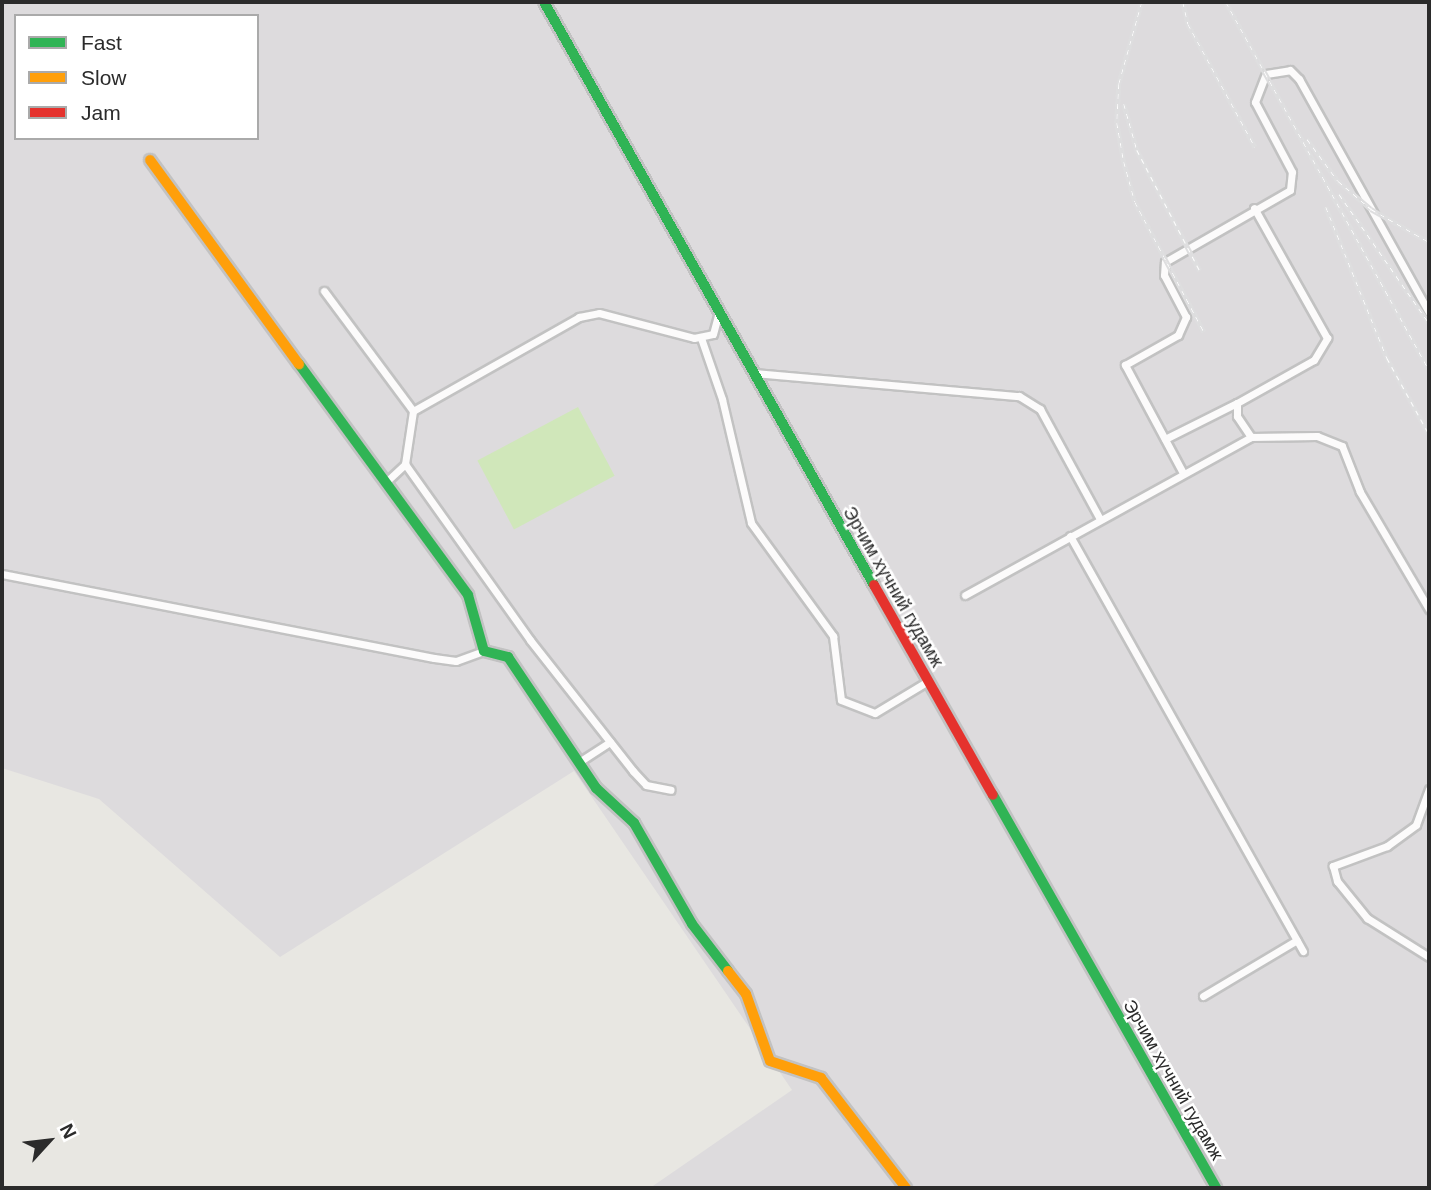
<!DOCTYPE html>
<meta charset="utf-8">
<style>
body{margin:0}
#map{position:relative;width:1431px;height:1190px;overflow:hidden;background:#e8e7e2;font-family:Helvetica,sans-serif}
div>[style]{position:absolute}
.industrial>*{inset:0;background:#dddbdd}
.pitch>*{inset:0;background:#d0e7ba;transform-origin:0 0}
.roads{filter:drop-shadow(2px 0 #c2c2c2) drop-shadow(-2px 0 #c2c2c2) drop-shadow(0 2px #c2c2c2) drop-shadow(0 -2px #c2c2c2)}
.street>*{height:7px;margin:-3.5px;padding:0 3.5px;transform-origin:3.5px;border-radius:3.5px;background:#fcfbfb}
.fast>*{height:10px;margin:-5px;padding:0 5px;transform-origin:5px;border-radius:5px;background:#30b455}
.slow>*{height:10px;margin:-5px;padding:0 5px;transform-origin:5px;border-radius:5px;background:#ff9f0a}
.jam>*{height:10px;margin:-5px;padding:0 5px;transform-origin:5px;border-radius:5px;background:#e5322d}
.rail>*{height:4.5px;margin-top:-2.25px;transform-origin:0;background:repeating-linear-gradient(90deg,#fff 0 5px,#dededf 0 10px);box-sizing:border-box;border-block:2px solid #dededf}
span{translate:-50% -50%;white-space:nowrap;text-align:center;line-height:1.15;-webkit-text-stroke:5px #fff;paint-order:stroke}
.street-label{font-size:18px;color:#2b2b2b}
.frame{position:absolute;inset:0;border:4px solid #2b2b2b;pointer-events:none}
.legend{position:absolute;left:14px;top:14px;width:245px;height:126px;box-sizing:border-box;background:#fff;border:2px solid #aaa;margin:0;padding:9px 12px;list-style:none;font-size:21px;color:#2b2b2b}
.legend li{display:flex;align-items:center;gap:14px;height:35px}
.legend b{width:35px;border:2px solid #aaa}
.north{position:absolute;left:14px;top:1106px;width:70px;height:70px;-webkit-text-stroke:5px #fff;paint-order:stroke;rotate:63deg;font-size:19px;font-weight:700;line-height:28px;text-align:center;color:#2b2b2b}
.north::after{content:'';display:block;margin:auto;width:24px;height:32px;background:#2b2b2b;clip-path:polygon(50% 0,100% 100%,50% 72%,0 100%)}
</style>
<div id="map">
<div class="industrial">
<i style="clip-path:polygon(evenodd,2px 2px,1429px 2px,1429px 1188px,650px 1188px,792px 1090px,574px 771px,280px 957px,99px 799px,2px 768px,2px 2px,16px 16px,257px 16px,257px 138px,16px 138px,16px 16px)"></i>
</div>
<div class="pitch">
<i style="left:578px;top:407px;width:78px;height:114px;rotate:62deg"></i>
</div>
<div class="roads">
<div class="street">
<i style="left:324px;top:291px;width:149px;rotate:53.4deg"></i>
<i style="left:701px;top:338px;width:65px;rotate:71deg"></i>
<i style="left:722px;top:399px;width:127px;rotate:76.8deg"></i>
<i style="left:751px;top:523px;width:140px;rotate:54deg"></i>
<i style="left:833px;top:636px;width:64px;rotate:82.9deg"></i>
<i style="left:841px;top:700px;width:36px;rotate:21deg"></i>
<i style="left:875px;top:713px;width:62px;rotate:-31.1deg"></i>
<i style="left:754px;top:373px;width:266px;rotate:5deg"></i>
<i style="left:1019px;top:396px;width:25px;rotate:32deg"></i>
<i style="left:1040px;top:409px;width:125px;rotate:61.4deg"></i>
<i style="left:1251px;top:437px;width:25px;rotate:-124deg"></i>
<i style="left:1237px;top:416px;width:13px;rotate:-90deg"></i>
<i style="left:1237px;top:403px;width:88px;rotate:-29.2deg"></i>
<i style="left:1314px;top:360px;width:26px;rotate:-59deg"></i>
<i style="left:1327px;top:338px;width:149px;rotate:-119.3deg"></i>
<i style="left:1165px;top:439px;width:80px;rotate:-26.6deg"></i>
<i style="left:405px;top:464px;width:216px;rotate:54.6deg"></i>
<i style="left:530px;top:640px;width:167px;rotate:51.8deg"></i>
<i style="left:633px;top:771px;width:19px;rotate:47deg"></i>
<i style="left:646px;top:785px;width:25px;rotate:11deg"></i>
<i style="left:1183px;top:473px;width:123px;rotate:-118.2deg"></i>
<i style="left:1125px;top:365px;width:61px;rotate:-29.5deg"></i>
<i style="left:1178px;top:335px;width:20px;rotate:-66deg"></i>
<i style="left:1186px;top:317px;width:47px;rotate:-117.6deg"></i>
<i style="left:1164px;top:275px;width:13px;rotate:-86deg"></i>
<i style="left:1165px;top:262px;width:144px;rotate:-29.9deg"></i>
<i style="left:1290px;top:190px;width:18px;rotate:-84deg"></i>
<i style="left:1292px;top:172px;width:79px;rotate:-117.9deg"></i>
<i style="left:1255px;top:102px;width:30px;rotate:-69deg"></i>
<i style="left:1266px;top:74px;width:24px;rotate:-9deg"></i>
<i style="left:1290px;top:70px;width:13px;rotate:45deg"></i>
<i style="left:1299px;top:79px;width:268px;rotate:60.9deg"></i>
<i style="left:387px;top:481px;width:25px;rotate:-43deg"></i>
<i style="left:405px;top:464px;width:54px;rotate:-81.4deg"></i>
<i style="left:413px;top:411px;width:191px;rotate:-29.5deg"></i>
<i style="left:579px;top:317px;width:20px;rotate:-11deg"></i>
<i style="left:599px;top:313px;width:98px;rotate:14.7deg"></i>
<i style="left:694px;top:338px;width:19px;rotate:-12deg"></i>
<i style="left:713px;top:334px;width:23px;rotate:-75deg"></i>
<i style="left:1070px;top:536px;width:476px;rotate:60.7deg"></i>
<i style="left:2px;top:574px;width:440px;rotate:11deg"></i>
<i style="left:434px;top:658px;width:22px;rotate:8deg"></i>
<i style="left:456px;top:661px;width:30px;rotate:-20deg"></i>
<i style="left:965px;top:595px;width:327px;rotate:-28.9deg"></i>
<i style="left:1251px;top:437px;width:66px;rotate:-0.9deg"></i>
<i style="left:1317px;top:436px;width:27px;rotate:22deg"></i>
<i style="left:1342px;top:446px;width:49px;rotate:68.6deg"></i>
<i style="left:1360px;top:492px;width:136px;rotate:59.5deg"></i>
<i style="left:579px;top:762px;width:37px;rotate:-33deg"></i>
<i style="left:1429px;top:789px;width:38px;rotate:110deg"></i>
<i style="left:1416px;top:825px;width:36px;rotate:144deg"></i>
<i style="left:1387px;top:846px;width:58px;rotate:159.7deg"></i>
<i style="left:1333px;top:866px;width:16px;rotate:75deg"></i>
<i style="left:1337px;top:881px;width:48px;rotate:51deg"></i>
<i style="left:1367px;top:918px;width:73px;rotate:32.2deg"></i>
<i style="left:1203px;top:996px;width:109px;rotate:-30.8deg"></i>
</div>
<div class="fast">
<i style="left:544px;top:2px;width:670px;rotate:60.49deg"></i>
<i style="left:299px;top:364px;width:286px;rotate:53.8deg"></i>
<i style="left:468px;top:595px;width:58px;rotate:74.1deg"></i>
<i style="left:484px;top:651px;width:25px;rotate:14deg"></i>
<i style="left:508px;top:657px;width:158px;rotate:56.1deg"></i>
<i style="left:596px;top:788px;width:52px;rotate:42.6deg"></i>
<i style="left:634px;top:823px;width:116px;rotate:60.1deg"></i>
<i style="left:692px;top:924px;width:59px;rotate:52.5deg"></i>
<i style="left:993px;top:795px;width:452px;rotate:60.4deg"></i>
</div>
<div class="slow">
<i style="left:150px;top:160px;width:253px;rotate:53.9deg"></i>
<i style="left:728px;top:971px;width:29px;rotate:52deg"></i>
<i style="left:746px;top:994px;width:71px;rotate:70.3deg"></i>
<i style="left:770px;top:1061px;width:54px;rotate:18.4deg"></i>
<i style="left:821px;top:1078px;width:139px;rotate:52.3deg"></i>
</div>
<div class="jam">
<i style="left:874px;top:585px;width:241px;rotate:60.5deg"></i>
</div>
</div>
<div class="rail">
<i style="left:1142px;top:2px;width:85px;rotate:105.7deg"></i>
<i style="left:1119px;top:84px;width:39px;rotate:93deg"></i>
<i style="left:1117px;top:123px;width:40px;rotate:80deg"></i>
<i style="left:1124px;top:162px;width:41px;rotate:74.6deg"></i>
<i style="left:1135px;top:202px;width:147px;rotate:62deg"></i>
<i style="left:1183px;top:2px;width:23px;rotate:77deg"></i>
<i style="left:1188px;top:24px;width:140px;rotate:61.4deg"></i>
<i style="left:1226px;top:2px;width:419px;rotate:61.1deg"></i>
<i style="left:1124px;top:104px;width:48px;rotate:74.2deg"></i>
<i style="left:1137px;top:150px;width:136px;rotate:62.5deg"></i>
<i style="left:1307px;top:139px;width:52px;rotate:53.6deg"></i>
<i style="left:1338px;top:181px;width:43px;rotate:40.3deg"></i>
<i style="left:1371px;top:209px;width:67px;rotate:29.6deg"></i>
<i style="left:1339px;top:194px;width:157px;rotate:55.1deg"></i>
<i style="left:1326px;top:207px;width:163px;rotate:68deg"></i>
<i style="left:1387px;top:358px;width:87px;rotate:61.1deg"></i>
</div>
<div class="street-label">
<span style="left:893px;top:587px;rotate:60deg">Эрчим хүчний гудамж</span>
<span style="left:1173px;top:1080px;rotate:60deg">Эрчим хүчний гудамж</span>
</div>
<div class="frame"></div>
<ul class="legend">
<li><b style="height:9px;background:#30b455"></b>Fast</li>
<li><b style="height:9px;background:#ff9f0a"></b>Slow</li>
<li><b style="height:9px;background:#e5322d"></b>Jam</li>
</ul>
<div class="north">N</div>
</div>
